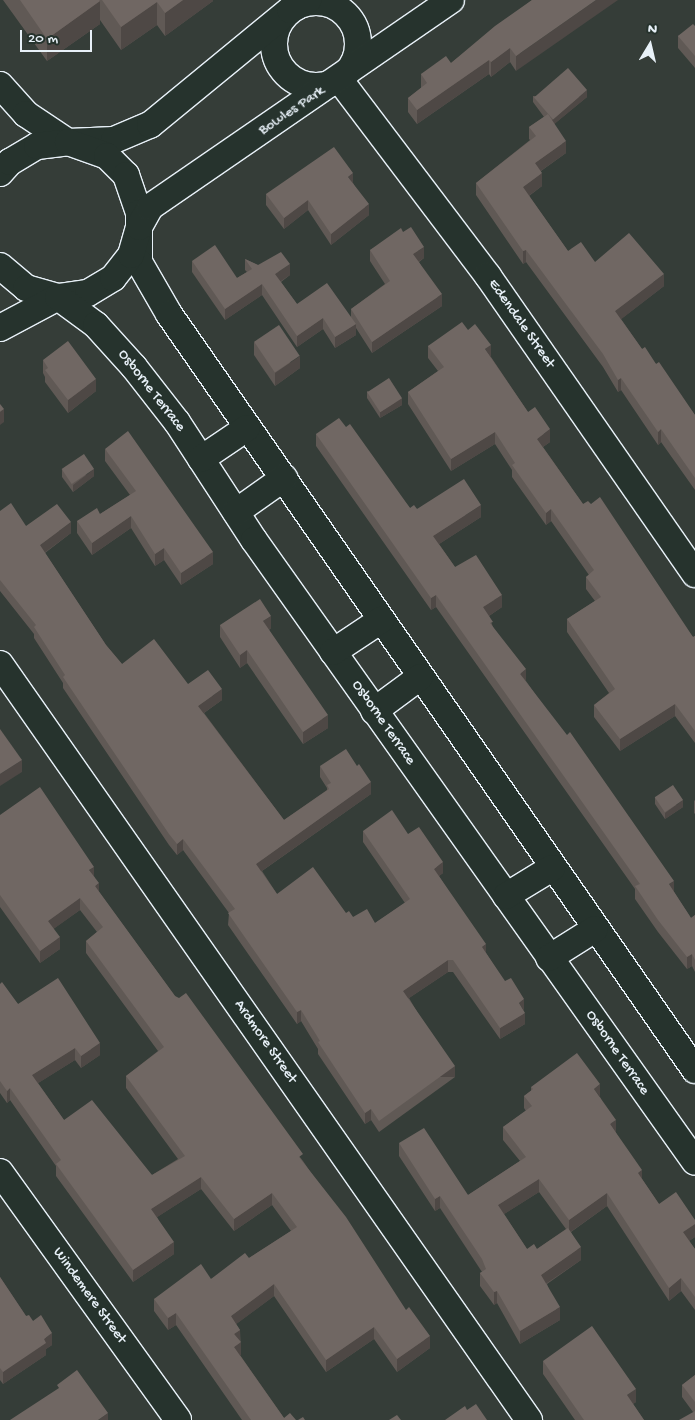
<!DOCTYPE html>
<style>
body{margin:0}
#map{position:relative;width:695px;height:1420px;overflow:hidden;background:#353d38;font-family:"Gochi Hand",sans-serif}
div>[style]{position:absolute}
.roads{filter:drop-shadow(1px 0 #e8f1f8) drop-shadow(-1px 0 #e8f1f8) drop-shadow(0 1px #e8f1f8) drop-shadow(0 -1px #e8f1f8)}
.street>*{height:26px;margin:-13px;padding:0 13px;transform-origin:13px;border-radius:13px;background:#26332d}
.street>.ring{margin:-13px;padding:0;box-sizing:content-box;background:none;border:26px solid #26332d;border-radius:50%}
.wall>*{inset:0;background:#605955}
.shaded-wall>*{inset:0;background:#4e4845;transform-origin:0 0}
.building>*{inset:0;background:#706763;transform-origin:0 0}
span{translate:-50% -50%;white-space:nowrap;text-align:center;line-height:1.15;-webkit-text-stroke:4px #26332d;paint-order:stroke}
.street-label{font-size:15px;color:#e8f1f8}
.north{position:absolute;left:625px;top:20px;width:50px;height:50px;-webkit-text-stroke:4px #26332d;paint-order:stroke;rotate:9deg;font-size:14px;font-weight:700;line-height:20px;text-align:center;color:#e8f1f8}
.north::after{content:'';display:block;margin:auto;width:18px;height:22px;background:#e8f1f8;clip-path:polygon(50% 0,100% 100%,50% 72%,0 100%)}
.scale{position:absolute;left:20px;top:30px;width:72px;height:22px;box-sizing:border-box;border:2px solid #e8f1f8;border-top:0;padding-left:6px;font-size:15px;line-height:18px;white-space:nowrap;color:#e8f1f8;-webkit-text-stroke:4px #26332d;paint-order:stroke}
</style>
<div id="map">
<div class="roads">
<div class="street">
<i class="ring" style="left:274px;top:2px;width:58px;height:58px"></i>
<i style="left:339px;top:79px;width:247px;rotate:52.9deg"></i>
<i style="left:488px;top:276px;width:363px;rotate:55.2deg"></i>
<i style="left:0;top:85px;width:39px;rotate:48deg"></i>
<i style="left:26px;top:114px;width:50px;rotate:33.7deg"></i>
<i style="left:68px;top:142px;width:46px;rotate:-2.5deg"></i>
<i style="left:114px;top:140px;width:39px;rotate:-23deg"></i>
<i style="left:150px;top:125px;width:181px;rotate:-39.4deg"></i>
<i style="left:290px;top:10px;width:21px;rotate:-29deg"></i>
<i style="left:0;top:173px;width:15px;rotate:-48deg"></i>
<i style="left:10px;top:162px;width:31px;rotate:-31deg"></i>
<i style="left:37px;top:146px;width:31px;rotate:-7deg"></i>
<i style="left:68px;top:142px;width:41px;rotate:19.7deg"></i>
<i style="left:107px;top:156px;width:27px;rotate:45deg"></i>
<i style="left:126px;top:175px;width:40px;rotate:71.1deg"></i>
<i style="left:139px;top:213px;width:49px;rotate:90deg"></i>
<i style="left:139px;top:262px;width:60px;rotate:60deg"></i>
<i style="left:169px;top:314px;width:921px;rotate:55.17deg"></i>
<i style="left:0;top:266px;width:34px;rotate:40deg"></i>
<i style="left:26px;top:288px;width:33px;rotate:16deg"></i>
<i style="left:58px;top:297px;width:30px;rotate:-8deg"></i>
<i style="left:88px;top:293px;width:29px;rotate:-31deg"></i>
<i style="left:113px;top:278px;width:29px;rotate:-52deg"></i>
<i style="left:131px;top:255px;width:29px;rotate:-74deg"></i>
<i style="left:139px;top:227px;width:23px;rotate:-61deg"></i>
<i style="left:150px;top:207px;width:365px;rotate:-34.5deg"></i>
<i style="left:0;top:328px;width:66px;rotate:-28.1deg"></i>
<i style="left:58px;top:297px;width:47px;rotate:36.4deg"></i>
<i style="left:96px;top:325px;width:57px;rotate:47.9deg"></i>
<i style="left:134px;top:367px;width:70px;rotate:52deg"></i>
<i style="left:177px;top:422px;width:141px;rotate:56.9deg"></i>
<i style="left:254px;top:540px;width:762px;rotate:54.66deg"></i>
<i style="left:201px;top:459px;width:55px;rotate:-34deg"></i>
<i style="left:236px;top:512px;width:59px;rotate:-35.3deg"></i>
<i style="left:333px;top:652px;width:58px;rotate:-33.7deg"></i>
<i style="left:0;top:664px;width:923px;rotate:55.02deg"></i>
<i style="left:374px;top:711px;width:57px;rotate:-36.5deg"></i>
<i style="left:506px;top:896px;width:54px;rotate:-31.3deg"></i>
<i style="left:549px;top:958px;width:54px;rotate:-32.2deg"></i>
<i style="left:0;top:1172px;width:305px;rotate:54.3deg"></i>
</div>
</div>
<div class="wall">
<i style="clip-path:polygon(3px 0,213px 0,213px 1px,165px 36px,157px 25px,121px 50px,100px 20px,100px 24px,47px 61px)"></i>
<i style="clip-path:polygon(532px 0,516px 71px,510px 62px,491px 77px,489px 74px,417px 124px,408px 112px,408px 98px,421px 88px,421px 74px,451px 63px)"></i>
<i style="clip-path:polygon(695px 26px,695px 68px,678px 48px,678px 36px)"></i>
<i style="clip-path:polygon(533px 96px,587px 97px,554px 124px,566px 153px,541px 171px,542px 186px,529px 196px,568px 251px,595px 262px,664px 286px,621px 319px,642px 349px,656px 364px,695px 415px,695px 490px,661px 442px,658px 445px,621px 390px,618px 392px,603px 367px,526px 262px,523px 264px,476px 195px,476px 183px,530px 140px,529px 139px,529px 127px,544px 117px,533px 102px)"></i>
<i style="clip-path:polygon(353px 183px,369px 215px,331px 245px,308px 210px,284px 229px,266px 205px,266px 194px)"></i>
<i style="clip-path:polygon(403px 232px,424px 258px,419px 262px,442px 306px,372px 353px,356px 328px,356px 335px,335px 348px,323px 329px,297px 347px,262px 295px,225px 320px,192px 272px,192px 261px,237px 278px,247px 272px,245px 270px,245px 259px,258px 265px,290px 275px,281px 282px,297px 304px,351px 317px,351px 309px,385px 284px,370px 261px,370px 250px)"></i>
<i style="clip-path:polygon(468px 330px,491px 357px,528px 412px,550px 442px,543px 447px,583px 504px,693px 637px,695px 636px,695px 743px,675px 716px,620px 751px,594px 717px,594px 705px,609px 693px,567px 632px,567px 619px,595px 601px,586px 589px,586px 577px,589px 575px,551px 521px,546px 525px,512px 477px,512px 470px,495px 444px,451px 471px,408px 404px,408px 392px,438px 371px,428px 358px,428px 346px)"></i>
<i style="clip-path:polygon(254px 342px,300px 368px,275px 386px,254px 355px)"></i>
<i style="clip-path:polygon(43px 360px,96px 391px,68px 413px,45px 382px,45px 377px,43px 373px)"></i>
<i style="clip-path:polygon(367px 391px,402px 405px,380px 418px,367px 398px)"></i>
<i style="clip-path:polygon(346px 427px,410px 508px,481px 517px,439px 544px,455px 567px,502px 607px,489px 616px,493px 627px,526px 681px,674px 892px,691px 918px,695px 915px,695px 972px,692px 966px,687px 969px,658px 932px,635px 899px,635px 889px,436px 607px,431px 610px,316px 446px,316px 434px)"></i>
<i style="clip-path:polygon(105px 449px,213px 564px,181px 585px,164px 560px,155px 566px,131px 528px,92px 555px,77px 533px,77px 521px,100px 514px,130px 495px,105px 461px)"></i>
<i style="clip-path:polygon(62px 470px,94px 476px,73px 492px,62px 477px)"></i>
<i style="clip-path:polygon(0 511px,26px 526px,71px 533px,45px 553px,106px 645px,122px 664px,188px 684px,222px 700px,204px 713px,284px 820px,327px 790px,327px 788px,320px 777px,320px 766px,371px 794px,262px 871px,277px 894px,346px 913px,353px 917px,375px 923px,405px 903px,363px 842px,363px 831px,408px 834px,443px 873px,439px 876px,486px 953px,523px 1011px,525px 1024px,500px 1039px,453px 972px,448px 972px,409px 998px,455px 1077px,379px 1132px,371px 1120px,365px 1124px,318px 1054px,318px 1049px,301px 1021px,297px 1024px,228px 925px,229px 913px,183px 850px,177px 855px,169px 845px,63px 688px,63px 683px,34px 638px,34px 634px,0 591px)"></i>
<i style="clip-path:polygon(220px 625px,271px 628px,269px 630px,328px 728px,303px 744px,247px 663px,240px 668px,220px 637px)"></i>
<i style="clip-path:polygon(655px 797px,683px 807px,665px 819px,655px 804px)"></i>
<i style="clip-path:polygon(695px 800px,695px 814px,694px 813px,694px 801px)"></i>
<i style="clip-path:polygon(0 815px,94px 876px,99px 892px,175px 996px,303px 1161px,430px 1348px,397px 1372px,374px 1339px,326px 1372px,274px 1296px,236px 1324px,240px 1330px,241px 1355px,240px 1355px,284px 1418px,296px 1420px,242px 1420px,176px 1325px,168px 1330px,154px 1311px,154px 1299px,211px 1279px,249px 1258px,291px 1231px,272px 1205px,234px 1231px,201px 1189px,157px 1217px,174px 1254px,133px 1282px,56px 1176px,56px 1166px,10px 1100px,7px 1103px,0 1093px,0 984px,18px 1004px,100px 1055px,81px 1068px,75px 1060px,38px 1083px,64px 1120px,152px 1175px,178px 1159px,126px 1088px,126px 1076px,158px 1051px,86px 953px,86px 941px,97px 932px,80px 910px,53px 929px,60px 949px,40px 963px,0 907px)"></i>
<i style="clip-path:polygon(evenodd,531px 1087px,600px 1097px,616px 1133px,642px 1179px,659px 1204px,695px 1220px,695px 1237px,689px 1241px,695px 1249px,695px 1310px,681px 1291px,669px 1301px,607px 1206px,571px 1232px,581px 1260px,547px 1284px,560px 1320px,520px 1344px,497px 1303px,494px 1305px,480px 1286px,480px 1273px,482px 1272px,440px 1208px,435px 1211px,399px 1156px,399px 1143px,468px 1195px,520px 1161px,503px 1140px,503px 1127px,526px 1111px,524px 1108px,524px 1096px,531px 1091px,531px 1087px,539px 1192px,566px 1229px,537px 1249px,527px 1249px,504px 1214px,539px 1192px)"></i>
<i style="clip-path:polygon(0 1277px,26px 1316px,33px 1321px,52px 1345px,46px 1349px,46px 1355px,3px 1384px,0 1380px)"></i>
<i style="clip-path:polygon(543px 1361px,636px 1402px,633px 1404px,644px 1420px,575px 1420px,543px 1374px)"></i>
<i style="clip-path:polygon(695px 1375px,695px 1420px,693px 1412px,682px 1397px,682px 1385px)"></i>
</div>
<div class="shaded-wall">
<i style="clip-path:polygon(183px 0,213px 0,213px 1px,165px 36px,165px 13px)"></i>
<i style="clip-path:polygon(596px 0,618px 0,516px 71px,516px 56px)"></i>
<i style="clip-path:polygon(100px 1px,100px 24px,47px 61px,47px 39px)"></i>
<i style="clip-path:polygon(157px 2px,157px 25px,121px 50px,121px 27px)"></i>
<i style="clip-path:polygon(510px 48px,510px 62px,491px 77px,491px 62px)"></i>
<i style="clip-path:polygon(489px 60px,489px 74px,417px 124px,417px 110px)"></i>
<i style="clip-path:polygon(587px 90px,587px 97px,552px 126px,552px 120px)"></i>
<i style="clip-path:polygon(566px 141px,566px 153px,535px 175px,535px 163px)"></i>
<i style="clip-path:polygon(353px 173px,353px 184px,348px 177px)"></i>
<i style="clip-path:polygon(542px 173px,542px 186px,523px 200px,523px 187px)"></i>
<i style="clip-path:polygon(308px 200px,308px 210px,284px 229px,284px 218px)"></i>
<i style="clip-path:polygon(369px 204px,369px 215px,331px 245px,331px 234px)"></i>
<i style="clip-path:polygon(424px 247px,424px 258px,413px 265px,413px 254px)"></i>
<i style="clip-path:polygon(526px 250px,526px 262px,523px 264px,523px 251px)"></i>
<i style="clip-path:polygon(290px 264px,290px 275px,275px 285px,275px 274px)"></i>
<i style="clip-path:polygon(664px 274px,664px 286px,615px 324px,615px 311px)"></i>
<i style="clip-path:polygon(262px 284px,262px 295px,225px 320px,225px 309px)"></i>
<i style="clip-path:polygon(442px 294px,442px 306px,372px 353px,372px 342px)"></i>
<i style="clip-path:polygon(323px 318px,323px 329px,297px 347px,297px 336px)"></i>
<i style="clip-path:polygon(356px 324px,356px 335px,335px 348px,335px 337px)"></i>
<i style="clip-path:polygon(491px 345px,491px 358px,485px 349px)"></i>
<i style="clip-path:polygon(300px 356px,300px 368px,275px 386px,275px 373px)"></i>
<i style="clip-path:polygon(621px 378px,621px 390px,618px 392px,618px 380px)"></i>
<i style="clip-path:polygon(96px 379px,96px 391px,68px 413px,68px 400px)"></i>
<i style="clip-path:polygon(402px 398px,402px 405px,380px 418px,380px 412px)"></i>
<i style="clip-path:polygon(4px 409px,4px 422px,0 425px,0 412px)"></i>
<i style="clip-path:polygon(550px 429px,550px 442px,537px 451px,537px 439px)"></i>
<i style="clip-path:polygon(661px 429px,661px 442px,658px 445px,658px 432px)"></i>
<i style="clip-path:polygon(495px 432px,495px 444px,451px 471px,451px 459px)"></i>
<i style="clip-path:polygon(94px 469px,94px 476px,73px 492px,73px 485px)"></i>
<i style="clip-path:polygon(481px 505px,481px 517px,433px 548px,433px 536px)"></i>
<i style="clip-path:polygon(551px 509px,551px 521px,546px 525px,546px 513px)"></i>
<i style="clip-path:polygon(131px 516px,131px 528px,92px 555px,92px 543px)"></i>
<i style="clip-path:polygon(71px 522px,71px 533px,40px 556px,40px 545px)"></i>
<i style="clip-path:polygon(164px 548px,164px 560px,155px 566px,155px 554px)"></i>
<i style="clip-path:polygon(213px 552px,213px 564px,181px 585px,181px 573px)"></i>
<i style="clip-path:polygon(436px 595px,436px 607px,431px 610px,431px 598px)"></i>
<i style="clip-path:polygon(502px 595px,502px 607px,483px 620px,483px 607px)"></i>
<i style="clip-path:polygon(271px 616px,271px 628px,263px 633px,263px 621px)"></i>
<i style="clip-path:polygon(247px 650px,247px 663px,240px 668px,240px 655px)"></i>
<i style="clip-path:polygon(526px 669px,526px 681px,520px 674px)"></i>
<i style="clip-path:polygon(222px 689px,222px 700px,198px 717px,198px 706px)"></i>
<i style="clip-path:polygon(675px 704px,675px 716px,620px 751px,620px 739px)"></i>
<i style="clip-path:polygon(328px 715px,328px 728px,303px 744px,303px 732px)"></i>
<i style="clip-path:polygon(22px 760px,22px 772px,0 786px,0 774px)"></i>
<i style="clip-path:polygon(371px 782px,371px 794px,256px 875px,256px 864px)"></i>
<i style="clip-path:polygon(683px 800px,683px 807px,665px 819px,665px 813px)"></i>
<i style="clip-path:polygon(183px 839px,183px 850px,177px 855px,177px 844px)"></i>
<i style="clip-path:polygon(443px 862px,443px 873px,434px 880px,434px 869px)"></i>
<i style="clip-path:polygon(94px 867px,94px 879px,89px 870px)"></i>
<i style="clip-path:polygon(674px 881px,674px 893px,669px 884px)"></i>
<i style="clip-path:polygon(99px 883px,99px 896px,95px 886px)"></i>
<i style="clip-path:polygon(80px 898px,80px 910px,48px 933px,48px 921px)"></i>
<i style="clip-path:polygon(60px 937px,60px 949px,40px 963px,40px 951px)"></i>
<i style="clip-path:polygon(486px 944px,486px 955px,482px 947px)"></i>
<i style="clip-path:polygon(692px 954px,692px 966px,687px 969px,687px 957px)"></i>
<i style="clip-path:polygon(448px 960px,448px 972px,403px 1002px,403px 991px)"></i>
<i style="clip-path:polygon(524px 999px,524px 1011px,519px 1003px)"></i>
<i style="clip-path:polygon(301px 1010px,301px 1021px,297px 1024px,297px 1012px)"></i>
<i style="clip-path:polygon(525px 1013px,525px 1024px,500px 1039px,500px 1028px)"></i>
<i style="clip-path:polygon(100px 1043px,100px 1055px,81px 1068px,81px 1056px)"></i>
<i style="clip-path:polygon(75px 1048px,75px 1060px,32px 1087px,32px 1075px)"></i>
<i style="left:455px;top:1066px;width:11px;height:94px;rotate:90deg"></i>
<i style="clip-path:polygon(600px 1084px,600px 1097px,594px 1089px)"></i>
<i style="clip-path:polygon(10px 1088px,10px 1100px,7px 1103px,7px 1091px)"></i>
<i style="clip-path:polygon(371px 1109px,371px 1120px,365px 1124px,365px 1113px)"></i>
<i style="clip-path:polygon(616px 1120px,616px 1133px,610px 1124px)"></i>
<i style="clip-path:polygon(642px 1170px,642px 1183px,638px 1173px)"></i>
<i style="clip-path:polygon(201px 1177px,201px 1189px,151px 1221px,151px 1209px)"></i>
<i style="clip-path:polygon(539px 1179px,539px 1192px,498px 1218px,498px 1205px)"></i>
<i style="clip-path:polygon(272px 1193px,272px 1205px,234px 1231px,234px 1219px)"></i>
<i style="clip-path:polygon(607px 1193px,607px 1206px,569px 1233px,569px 1220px)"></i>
<i style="clip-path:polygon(440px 1196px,440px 1208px,435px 1211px,435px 1199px)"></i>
<i style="clip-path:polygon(695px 1224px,695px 1237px,683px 1245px,683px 1232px)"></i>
<i style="clip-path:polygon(174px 1242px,174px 1254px,133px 1282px,133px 1270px)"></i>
<i style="clip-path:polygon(581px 1247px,581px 1260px,541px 1287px,541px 1275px)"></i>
<i style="clip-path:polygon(681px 1278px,681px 1291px,669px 1301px,669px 1288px)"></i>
<i style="clip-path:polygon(274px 1284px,274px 1296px,231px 1328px,231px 1316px)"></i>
<i style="clip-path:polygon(497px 1291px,497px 1303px,494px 1305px,494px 1292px)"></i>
<i style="clip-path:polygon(560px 1307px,560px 1320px,520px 1344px,520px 1331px)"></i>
<i style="clip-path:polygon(176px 1313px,176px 1325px,168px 1330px,168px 1318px)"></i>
<i style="clip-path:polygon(374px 1327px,374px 1339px,326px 1372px,326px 1360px)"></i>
<i style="clip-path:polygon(240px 1330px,240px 1342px,234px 1334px)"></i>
<i style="clip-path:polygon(52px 1333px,52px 1345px,46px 1349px,46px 1355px,3px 1384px,3px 1372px,44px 1339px)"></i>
<i style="clip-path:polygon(430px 1336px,430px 1348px,397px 1372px,397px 1359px)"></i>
<i style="clip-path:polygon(241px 1342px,241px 1355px,234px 1359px,234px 1347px)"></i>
<i style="clip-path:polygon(636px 1389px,636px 1402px,627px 1408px,627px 1395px)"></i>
<i style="clip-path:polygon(108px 1413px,108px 1420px,98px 1420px)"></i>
</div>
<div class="building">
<i style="clip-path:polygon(20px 0,99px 0,100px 1px,47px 39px)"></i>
<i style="clip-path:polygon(102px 0,183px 0,165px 13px,157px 2px,121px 27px)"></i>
<i style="clip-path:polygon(532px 0,596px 0,516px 56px,510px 48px,491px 62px,489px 60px,417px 110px,408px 98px,427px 83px,421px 74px,446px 56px,451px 63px,495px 26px)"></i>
<i style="clip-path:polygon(693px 24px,695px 26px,695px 56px,678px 36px)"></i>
<i style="left:568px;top:68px;width:29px;height:45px;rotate:49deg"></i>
<i style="clip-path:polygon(548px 114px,566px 141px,535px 163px,542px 173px,523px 187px,568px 251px,581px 242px,595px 262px,629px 233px,664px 274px,615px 311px,642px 349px,645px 347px,656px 364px,659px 362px,695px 415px,695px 478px,661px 429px,658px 432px,621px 378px,618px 380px,603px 354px,526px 250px,523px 251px,476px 183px,536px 136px,529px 127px)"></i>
<i style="clip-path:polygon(334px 147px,353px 173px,348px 177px,369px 204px,331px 234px,308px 200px,284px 218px,266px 194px)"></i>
<i style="clip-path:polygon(411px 227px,424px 247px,413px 254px,442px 294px,372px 342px,351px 309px,390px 281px,370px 250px,401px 228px,403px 232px)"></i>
<i style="clip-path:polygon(215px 245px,237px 278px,252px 269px,245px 259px,258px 265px,281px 252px,290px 264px,275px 274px,297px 304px,327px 283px,356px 324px,335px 337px,323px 318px,297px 336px,262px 284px,225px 309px,192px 261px)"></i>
<i style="clip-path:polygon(462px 322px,468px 330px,475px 324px,491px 345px,485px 349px,528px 412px,535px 407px,550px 429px,537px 439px,583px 504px,588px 501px,591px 504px,600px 497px,693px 637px,695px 636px,695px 731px,675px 704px,620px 739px,594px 705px,615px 689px,567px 619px,601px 597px,586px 577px,594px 570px,551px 509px,546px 513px,512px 465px,515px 463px,495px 432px,451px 459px,408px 392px,444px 367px,428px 346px)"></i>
<i style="left:279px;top:325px;width:37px;height:30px;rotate:56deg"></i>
<i style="clip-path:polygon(68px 341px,96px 379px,68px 400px,45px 370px,48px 368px,43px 360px)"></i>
<i style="left:389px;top:378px;width:24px;height:26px;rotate:57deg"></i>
<i style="clip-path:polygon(0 404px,4px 409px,0 412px)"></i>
<i style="clip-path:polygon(339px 418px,346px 427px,350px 424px,410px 508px,414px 505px,417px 509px,464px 479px,481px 505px,433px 536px,455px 567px,476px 555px,502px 595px,483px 607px,493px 622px,490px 623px,526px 669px,520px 674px,567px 735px,570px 732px,674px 881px,669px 884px,691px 918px,695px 915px,695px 960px,692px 954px,687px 957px,658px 920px,635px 886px,640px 884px,436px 595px,431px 598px,316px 434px)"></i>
<i style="clip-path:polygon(128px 431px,213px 552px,181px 573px,164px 548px,155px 554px,131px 516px,92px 543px,77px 521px,97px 508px,100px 514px,136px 491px,105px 449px)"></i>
<i style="left:84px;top:454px;width:18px;height:27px;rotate:56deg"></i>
<i style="clip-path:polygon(11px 503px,26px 526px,57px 504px,71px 522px,40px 545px,106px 645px,122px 664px,154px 639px,188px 684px,208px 670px,222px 689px,198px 706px,284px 820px,329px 789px,327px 785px,331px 783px,320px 766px,346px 749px,357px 766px,359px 764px,371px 782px,256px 864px,277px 894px,313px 867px,346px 913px,349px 911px,353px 917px,367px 909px,375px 923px,410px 899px,363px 831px,392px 810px,408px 834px,419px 827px,443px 862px,434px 869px,486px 944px,482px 947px,505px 981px,511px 978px,524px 999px,519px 1003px,525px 1013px,500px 1028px,453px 960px,448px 960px,403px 991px,455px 1066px,379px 1121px,371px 1109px,365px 1113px,318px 1042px,320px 1041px,301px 1010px,297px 1012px,228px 913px,235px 909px,183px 839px,177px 844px,169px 834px,63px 677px,65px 675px,34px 627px,36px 625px,0 580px,0 511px)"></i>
<i style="clip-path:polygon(260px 599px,271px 616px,263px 621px,328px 715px,303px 732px,247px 650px,240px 655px,220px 625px)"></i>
<i style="clip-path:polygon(0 729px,22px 760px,0 774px)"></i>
<i style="left:673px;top:785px;width:18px;height:22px;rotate:56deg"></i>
<i style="clip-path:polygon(40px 787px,94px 867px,89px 870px,99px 883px,95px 886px,175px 996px,179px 998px,186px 993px,303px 1154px,299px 1157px,346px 1217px,406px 1310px,409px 1307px,430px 1336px,397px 1359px,374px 1327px,326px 1360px,274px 1284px,231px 1316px,240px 1330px,234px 1334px,241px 1342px,234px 1347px,284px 1418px,290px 1413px,296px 1420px,251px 1420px,176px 1313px,168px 1318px,154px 1299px,201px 1264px,211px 1279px,245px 1253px,249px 1258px,297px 1227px,272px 1193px,234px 1219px,201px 1177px,151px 1209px,174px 1242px,133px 1270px,56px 1164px,61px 1160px,10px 1088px,7px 1091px,0 1081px,0 984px,2px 982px,18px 1004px,58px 978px,100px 1043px,81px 1056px,75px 1048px,32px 1075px,64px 1120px,92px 1100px,152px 1175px,185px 1156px,126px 1076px,164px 1047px,86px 941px,103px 927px,80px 898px,48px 921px,60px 937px,40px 951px,0 895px,0 815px)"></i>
<i style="clip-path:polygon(577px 1053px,600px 1084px,594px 1089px,616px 1120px,610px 1124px,642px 1170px,638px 1173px,659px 1204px,676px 1192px,695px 1220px,695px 1224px,683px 1232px,695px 1249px,695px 1297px,681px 1278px,669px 1288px,607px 1193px,569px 1220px,539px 1179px,498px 1205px,527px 1249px,534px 1244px,537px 1249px,568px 1228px,581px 1247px,541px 1275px,560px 1307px,520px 1331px,497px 1291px,494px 1292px,480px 1273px,486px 1269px,482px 1259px,440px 1196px,435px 1199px,399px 1143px,424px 1128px,468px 1195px,526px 1157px,503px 1127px,532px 1106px,524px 1096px,533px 1089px,531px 1087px)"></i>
<i style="clip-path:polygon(0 1277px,26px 1316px,29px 1315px,33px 1321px,41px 1315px,52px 1333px,44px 1339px,46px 1343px,3px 1372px,0 1368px)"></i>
<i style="clip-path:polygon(592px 1326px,636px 1389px,627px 1395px,644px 1420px,584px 1420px,543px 1361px)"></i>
<i style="clip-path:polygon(77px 1370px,108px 1413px,98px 1420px,10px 1420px,59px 1388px,57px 1385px)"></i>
<i style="clip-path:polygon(695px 1375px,695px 1402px,682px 1385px)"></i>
<i style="clip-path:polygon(476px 1404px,487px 1420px,445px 1420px,465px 1406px,467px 1410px)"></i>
<i style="clip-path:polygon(695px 1411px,695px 1420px,679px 1420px)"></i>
<i style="clip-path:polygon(397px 1415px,401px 1420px,389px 1420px)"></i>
<i style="clip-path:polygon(303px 1417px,305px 1420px,298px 1420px)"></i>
</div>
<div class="street-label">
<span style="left:292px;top:111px;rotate:-34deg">Bowles Park</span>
<span style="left:521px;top:324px;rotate:55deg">Edendale Street</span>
<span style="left:151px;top:391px;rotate:52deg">Osborne Terrace</span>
<span style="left:383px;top:723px;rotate:55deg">Osborne Terrace</span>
<span style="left:265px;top:1042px;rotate:55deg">Ardmore Street</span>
<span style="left:617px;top:1053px;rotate:55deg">Osborne Terrace</span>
<span style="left:89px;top:1296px;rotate:54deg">Windemere Street</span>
</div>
<div class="north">N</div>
<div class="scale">20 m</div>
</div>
